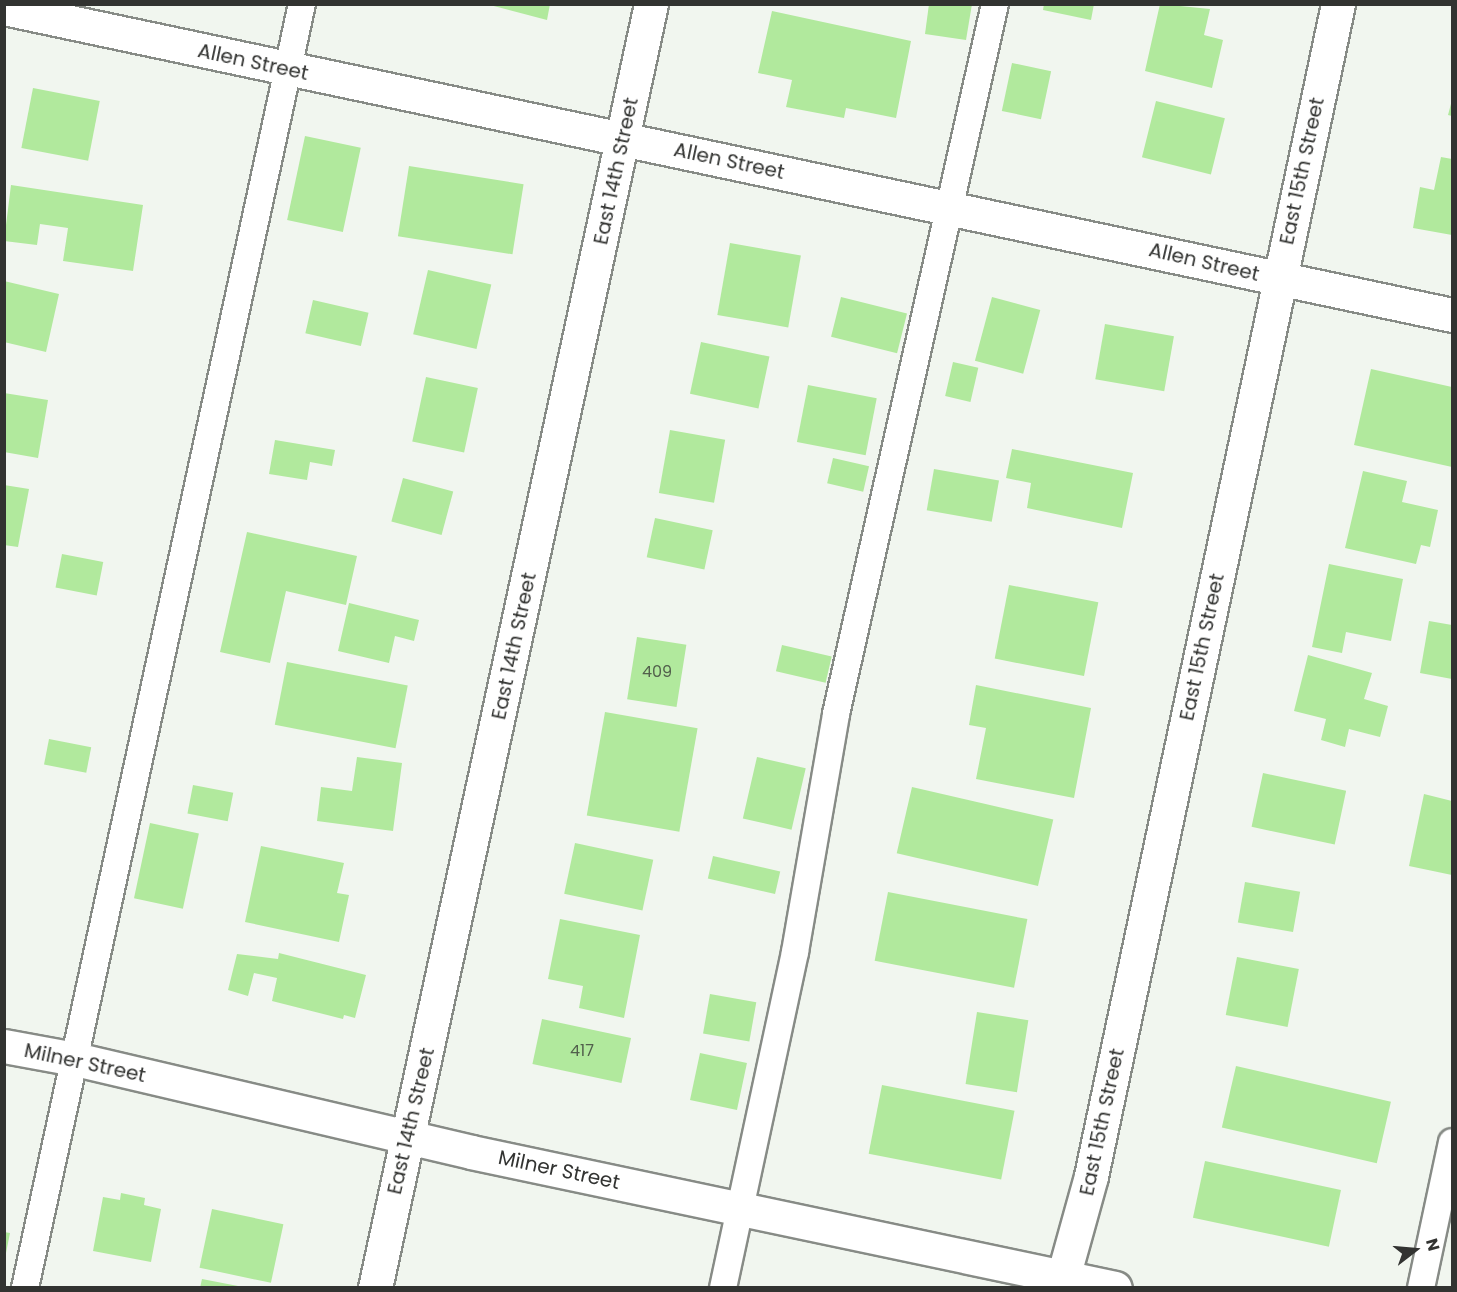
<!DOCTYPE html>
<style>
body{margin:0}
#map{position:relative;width:1457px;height:1292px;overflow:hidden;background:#f1f6ef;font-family:Poppins,sans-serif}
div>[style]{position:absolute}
.building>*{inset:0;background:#b1e99d;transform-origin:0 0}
.roads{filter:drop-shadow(2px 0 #878b86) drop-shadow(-2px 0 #878b86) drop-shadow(0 2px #878b86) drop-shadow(0 -2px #878b86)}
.service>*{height:26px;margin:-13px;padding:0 13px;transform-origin:13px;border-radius:13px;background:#fff}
.minor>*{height:33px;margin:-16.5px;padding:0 16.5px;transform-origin:16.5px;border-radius:16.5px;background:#fff}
span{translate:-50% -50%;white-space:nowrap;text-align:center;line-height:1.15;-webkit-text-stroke:4.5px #fff;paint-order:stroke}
.number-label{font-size:16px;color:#52604c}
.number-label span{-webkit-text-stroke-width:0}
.street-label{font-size:20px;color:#323331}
.frame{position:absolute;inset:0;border:6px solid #323331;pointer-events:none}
.north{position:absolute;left:1385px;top:1220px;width:60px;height:60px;-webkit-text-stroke:4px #fff;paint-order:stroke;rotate:74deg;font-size:16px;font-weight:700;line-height:24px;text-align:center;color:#323331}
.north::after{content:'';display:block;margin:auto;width:21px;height:27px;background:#323331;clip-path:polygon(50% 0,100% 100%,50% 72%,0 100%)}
</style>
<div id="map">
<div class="building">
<i style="clip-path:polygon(486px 4px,550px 4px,547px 20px)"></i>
<i style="clip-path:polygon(929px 4px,972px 4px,966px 40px,925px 34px)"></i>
<i style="clip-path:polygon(1044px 4px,1094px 4px,1091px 20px,1043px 10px)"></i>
<i style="clip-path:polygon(1160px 4px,1210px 9px,1204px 35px,1223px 40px,1212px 88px,1145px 71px)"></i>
<i style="clip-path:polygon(772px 11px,911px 41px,896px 118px,846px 108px,844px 118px,786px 107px,792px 80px,758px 73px)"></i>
<i style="left:1012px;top:63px;width:40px;height:49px;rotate:12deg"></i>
<i style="left:33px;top:88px;width:68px;height:61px;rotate:11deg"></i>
<i style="clip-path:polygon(1452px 100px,1452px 116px,1448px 115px)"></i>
<i style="left:1156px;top:101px;width:71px;height:58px;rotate:14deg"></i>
<i style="left:305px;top:136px;width:57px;height:86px;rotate:12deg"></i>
<i style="clip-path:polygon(1441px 157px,1452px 159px,1452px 235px,1413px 228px,1420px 187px,1434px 190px)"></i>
<i style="left:409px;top:166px;width:116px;height:71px;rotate:9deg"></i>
<i style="clip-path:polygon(11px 185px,143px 205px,133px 271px,63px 261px,68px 228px,40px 224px,37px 245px,4px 241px)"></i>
<i style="left:730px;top:243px;width:72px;height:73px;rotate:10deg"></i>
<i style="left:428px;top:270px;width:65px;height:66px;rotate:13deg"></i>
<i style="clip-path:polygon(4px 281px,59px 294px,46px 352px,4px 342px)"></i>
<i style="left:841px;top:297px;width:68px;height:41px;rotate:14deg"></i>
<i style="left:992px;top:297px;width:50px;height:66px;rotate:15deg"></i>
<i style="left:313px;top:300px;width:57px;height:34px;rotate:13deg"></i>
<i style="left:1105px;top:324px;width:70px;height:56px;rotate:10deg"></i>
<i style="left:701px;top:342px;width:70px;height:53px;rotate:12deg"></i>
<i style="left:953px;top:362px;width:26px;height:35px;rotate:13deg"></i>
<i style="clip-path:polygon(1371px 369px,1452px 387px,1452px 467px,1354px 445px)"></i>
<i style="left:426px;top:377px;width:53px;height:66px;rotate:12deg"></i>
<i style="left:808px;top:385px;width:70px;height:58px;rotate:11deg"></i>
<i style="clip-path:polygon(4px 393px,48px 400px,38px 458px,4px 452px)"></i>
<i style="left:670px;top:430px;width:56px;height:64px;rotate:10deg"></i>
<i style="clip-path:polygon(275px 440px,335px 450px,332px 466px,310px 462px,307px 480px,269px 474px)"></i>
<i style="clip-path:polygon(1012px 449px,1133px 473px,1122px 528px,1027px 508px,1031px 483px,1006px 478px)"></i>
<i style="left:833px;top:458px;width:37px;height:26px;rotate:13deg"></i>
<i style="left:934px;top:469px;width:66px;height:42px;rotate:10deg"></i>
<i style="clip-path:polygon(1363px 471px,1407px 481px,1402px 502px,1438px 510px,1430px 547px,1421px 545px,1416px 564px,1345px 548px)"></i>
<i style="left:403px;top:478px;width:52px;height:45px;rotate:15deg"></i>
<i style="clip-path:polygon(4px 485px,29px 489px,18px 547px,4px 545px)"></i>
<i style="left:655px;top:518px;width:59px;height:40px;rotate:12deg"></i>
<i style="clip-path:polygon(247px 532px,357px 556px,346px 605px,286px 591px,270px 663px,220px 652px)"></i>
<i style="left:62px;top:554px;width:42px;height:34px;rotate:11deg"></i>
<i style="clip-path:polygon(1329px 564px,1403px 579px,1391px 641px,1346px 632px,1342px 653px,1312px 647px)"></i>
<i style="left:1009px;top:585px;width:91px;height:75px;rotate:11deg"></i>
<i style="clip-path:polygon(349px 603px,419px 620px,414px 641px,395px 636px,389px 663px,338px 651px)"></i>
<i style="clip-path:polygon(1429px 621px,1452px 625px,1452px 679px,1420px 673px)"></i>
<i style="left:637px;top:637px;width:50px;height:63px;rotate:9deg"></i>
<i style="left:782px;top:645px;width:51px;height:27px;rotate:13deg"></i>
<i style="clip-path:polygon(1308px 655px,1372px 673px,1364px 699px,1388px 706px,1380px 737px,1349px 729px,1345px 747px,1321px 740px,1326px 719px,1294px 711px)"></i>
<i style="left:287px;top:662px;width:123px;height:64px;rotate:11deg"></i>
<i style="clip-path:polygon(976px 685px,1091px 708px,1074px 798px,976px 779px,986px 728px,969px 725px)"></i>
<i style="left:605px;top:712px;width:94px;height:105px;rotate:10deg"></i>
<i style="left:49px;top:739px;width:43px;height:26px;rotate:11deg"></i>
<i style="clip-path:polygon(357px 757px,402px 763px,393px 831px,317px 821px,321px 787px,352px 791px)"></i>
<i style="left:757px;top:757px;width:50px;height:63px;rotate:13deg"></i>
<i style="left:1263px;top:773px;width:85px;height:55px;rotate:12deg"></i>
<i style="left:193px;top:785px;width:41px;height:29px;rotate:11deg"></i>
<i style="left:912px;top:787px;width:145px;height:68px;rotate:13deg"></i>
<i style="clip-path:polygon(1424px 794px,1452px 801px,1452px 875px,1409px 866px)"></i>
<i style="left:150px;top:823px;width:50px;height:77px;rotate:12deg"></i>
<i style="left:575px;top:843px;width:80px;height:52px;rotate:12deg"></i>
<i style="clip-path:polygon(261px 846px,344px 863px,337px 893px,349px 895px,339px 942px,245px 922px)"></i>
<i style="left:713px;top:856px;width:69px;height:23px;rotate:13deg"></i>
<i style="left:1245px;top:882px;width:56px;height:41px;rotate:10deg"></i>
<i style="left:888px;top:892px;width:142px;height:70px;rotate:11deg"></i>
<i style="clip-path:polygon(560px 919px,640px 935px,624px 1018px,579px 1008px,583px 986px,548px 979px)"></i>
<i style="clip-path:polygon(279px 953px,366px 975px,355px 1018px,344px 1015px,343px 1019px,272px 1001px,277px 978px,254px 973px,248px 996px,228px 990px,237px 954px,278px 959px)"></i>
<i style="left:1237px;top:957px;width:63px;height:59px;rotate:11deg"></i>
<i style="left:710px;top:994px;width:47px;height:40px;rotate:10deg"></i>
<i style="left:977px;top:1012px;width:52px;height:73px;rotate:9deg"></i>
<i style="left:542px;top:1019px;width:91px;height:46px;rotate:12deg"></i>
<i style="left:700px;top:1053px;width:48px;height:48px;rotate:12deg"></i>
<i style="left:1236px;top:1066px;width:159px;height:63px;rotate:13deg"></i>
<i style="left:882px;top:1085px;width:135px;height:70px;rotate:11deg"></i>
<i style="left:1205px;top:1161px;width:139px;height:58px;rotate:12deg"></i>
<i style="clip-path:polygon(121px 1193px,145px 1198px,144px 1205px,161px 1209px,151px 1262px,93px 1251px,103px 1197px,120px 1200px)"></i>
<i style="left:212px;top:1209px;width:73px;height:60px;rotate:12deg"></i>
<i style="clip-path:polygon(4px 1232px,10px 1233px,6px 1253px,4px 1253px)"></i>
<i style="clip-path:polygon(202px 1279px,238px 1286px,238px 1288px,200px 1288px)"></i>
</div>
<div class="roads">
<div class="service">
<i style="left:25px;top:1288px;width:1314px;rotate:-77.83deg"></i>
<i style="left:723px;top:1288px;width:344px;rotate:-77.9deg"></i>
<i style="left:795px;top:952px;width:242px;rotate:-80.2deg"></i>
<i style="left:836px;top:714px;width:728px;rotate:-77.38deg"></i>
<i style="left:1421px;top:1288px;width:149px;rotate:-78deg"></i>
</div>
<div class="minor">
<i style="left:4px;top:8px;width:1480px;rotate:11.97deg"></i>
<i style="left:4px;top:1046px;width:72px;rotate:10.4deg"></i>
<i style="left:75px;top:1059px;width:407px;rotate:13.2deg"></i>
<i style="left:471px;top:1152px;width:658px;rotate:11.92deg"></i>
<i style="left:375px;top:1288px;width:1313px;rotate:-77.87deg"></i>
<i style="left:1060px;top:1288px;width:116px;rotate:-74.5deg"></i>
<i style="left:1091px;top:1176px;width:1198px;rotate:-78.1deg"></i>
</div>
</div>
<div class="number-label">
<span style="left:657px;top:672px">409</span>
<span style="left:582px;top:1051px">417</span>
</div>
<div class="street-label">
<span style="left:253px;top:62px;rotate:12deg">Allen Street</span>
<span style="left:729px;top:161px;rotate:12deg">Allen Street</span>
<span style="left:616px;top:171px;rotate:-78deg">East 14th Street</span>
<span style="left:1302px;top:171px;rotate:-78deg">East 15th Street</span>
<span style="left:1204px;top:262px;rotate:13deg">Allen Street</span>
<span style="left:514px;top:646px;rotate:-78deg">East 14th Street</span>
<span style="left:1202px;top:647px;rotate:-78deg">East 15th Street</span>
<span style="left:85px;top:1063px;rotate:12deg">Milner Street</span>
<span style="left:411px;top:1121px;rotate:-77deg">East 14th Street</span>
<span style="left:1102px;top:1122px;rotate:-78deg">East 15th Street</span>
<span style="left:559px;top:1170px;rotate:12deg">Milner Street</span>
</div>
<div class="frame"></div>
<div class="north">N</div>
</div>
